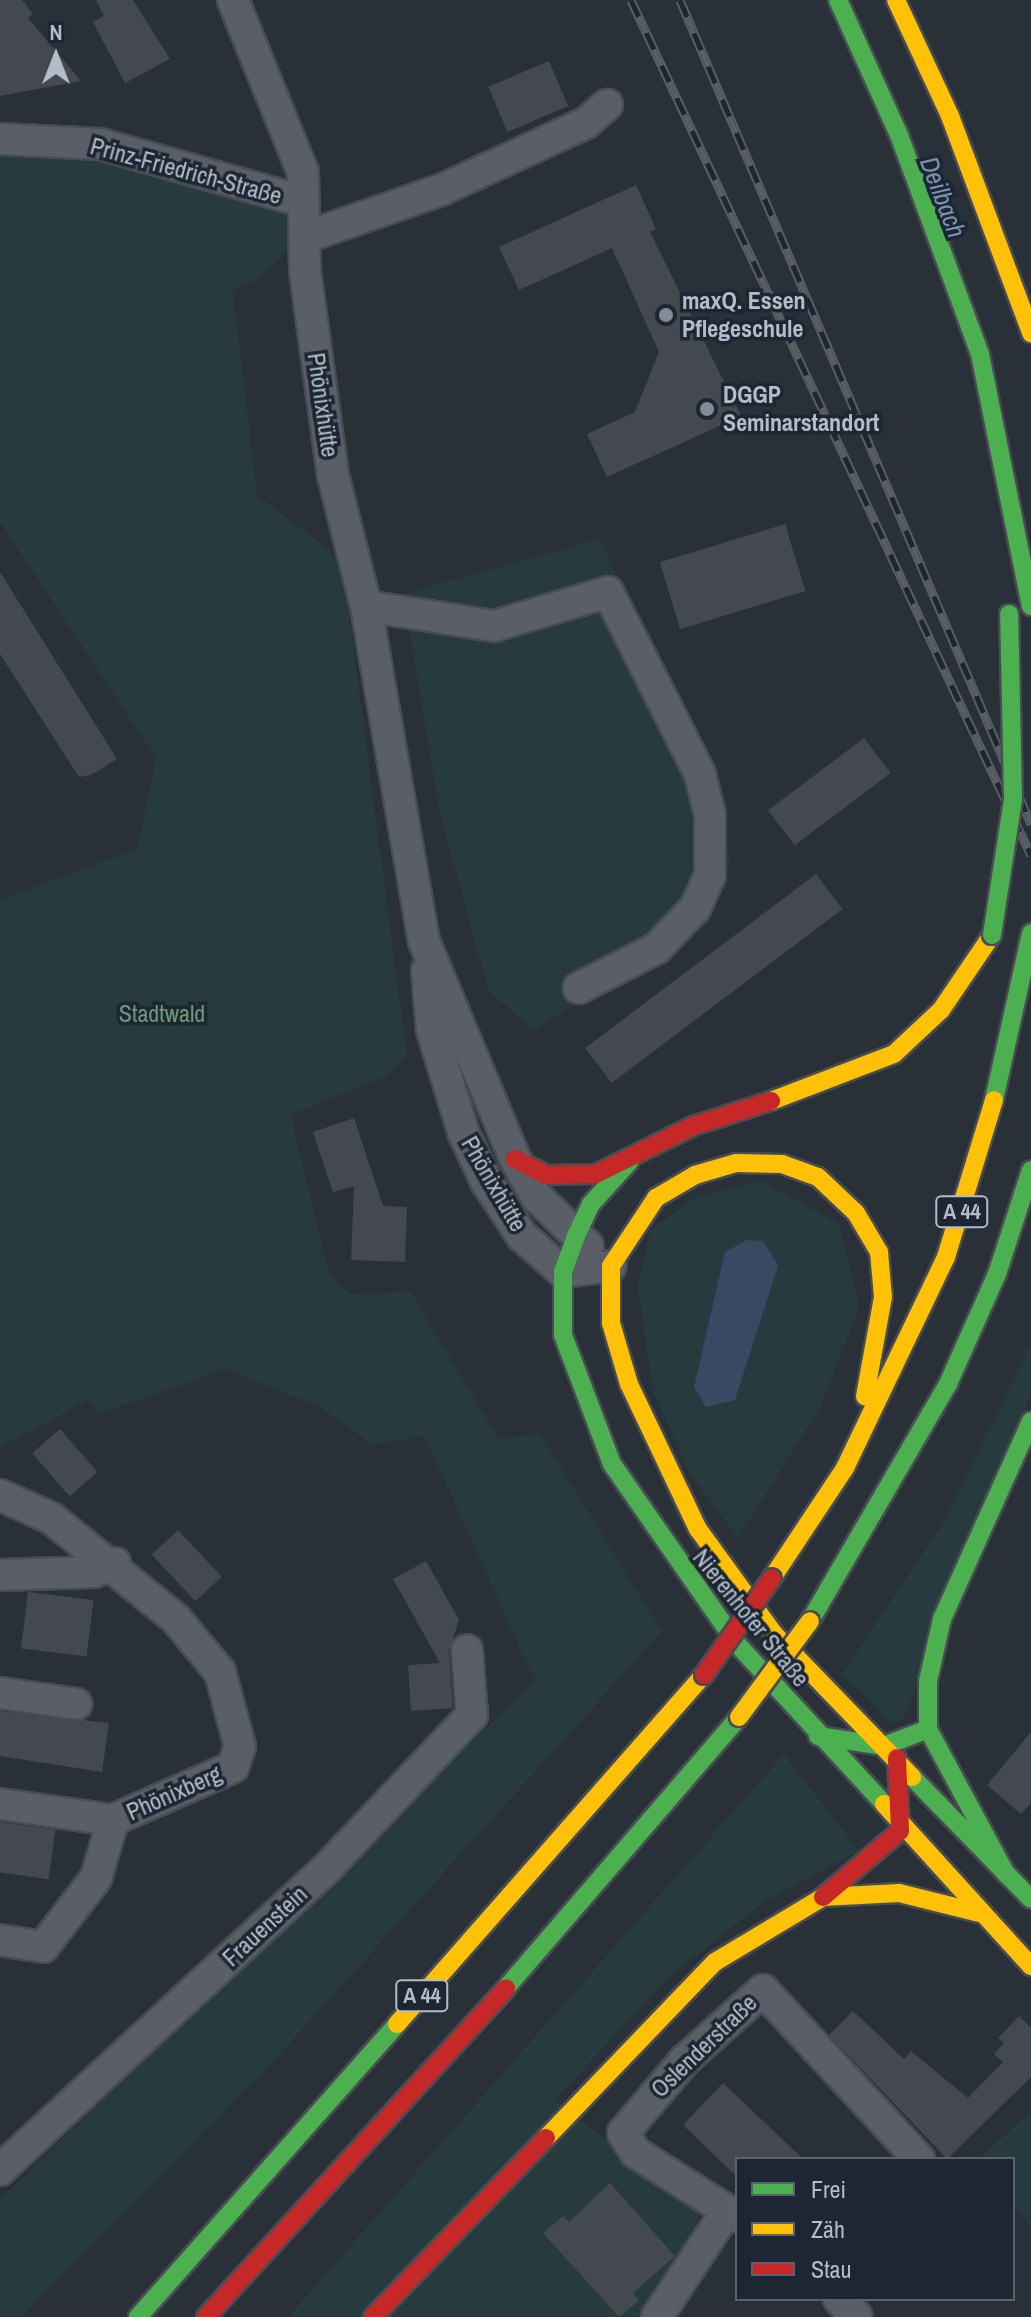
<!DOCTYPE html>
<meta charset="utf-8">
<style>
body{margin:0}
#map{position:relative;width:1031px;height:2317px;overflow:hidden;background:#2a3038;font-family:"Archivo Narrow",sans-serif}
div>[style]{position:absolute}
.green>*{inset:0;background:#273a3e}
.water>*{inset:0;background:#384963}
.pier>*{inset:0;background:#2a3038}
.building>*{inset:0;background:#444950;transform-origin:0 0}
.roads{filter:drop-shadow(2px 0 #484c53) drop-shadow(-2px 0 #484c53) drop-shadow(0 2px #484c53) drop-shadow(0 -2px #484c53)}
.street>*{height:30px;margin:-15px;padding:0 15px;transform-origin:15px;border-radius:15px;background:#5a5e66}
.fast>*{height:18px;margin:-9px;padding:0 9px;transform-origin:9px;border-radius:9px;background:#4caf50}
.slow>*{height:18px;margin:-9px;padding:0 9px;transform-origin:9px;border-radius:9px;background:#ffc107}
.jam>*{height:18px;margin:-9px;padding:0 9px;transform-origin:9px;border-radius:9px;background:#c62828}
.rail>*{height:9px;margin-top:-4.5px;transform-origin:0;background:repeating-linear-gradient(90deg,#1d2633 0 18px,#595d64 0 36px);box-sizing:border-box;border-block:2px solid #595d64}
.bridges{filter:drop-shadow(2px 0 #474c53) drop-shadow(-2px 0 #474c53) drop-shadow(0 2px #474c53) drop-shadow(0 -2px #474c53)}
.fast-bridge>*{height:18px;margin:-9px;padding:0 9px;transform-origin:9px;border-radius:9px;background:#4caf50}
.slow-bridge>*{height:18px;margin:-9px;padding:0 9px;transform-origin:9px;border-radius:9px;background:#ffc107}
.jam-bridge>*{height:18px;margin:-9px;padding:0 9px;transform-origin:9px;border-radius:9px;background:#c62828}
.dots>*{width:22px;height:22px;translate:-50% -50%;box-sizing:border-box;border:4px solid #1d2633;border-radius:50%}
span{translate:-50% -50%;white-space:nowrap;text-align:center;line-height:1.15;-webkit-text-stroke:7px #1d2633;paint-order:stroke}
.shield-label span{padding:2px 6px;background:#1d2633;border:2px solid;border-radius:6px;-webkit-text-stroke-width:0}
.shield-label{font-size:22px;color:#b4bcc9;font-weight:700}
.street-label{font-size:24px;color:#b4bcc9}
.poi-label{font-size:24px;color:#b4bcc9;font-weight:700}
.left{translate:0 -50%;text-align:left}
.park-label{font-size:24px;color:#6b9a76}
.water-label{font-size:26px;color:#7c92b1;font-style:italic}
.legend{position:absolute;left:735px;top:2157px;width:280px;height:144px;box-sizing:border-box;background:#1d2633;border:2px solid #59626f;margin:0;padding:10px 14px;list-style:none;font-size:24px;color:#b4bcc9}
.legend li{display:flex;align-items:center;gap:16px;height:40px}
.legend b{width:40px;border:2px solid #59626f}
.north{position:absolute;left:16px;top:16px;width:80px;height:80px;-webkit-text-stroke:6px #1d2633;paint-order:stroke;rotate:0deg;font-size:22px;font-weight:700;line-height:32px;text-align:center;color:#b4bcc9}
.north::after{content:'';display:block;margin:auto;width:28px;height:36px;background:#b4bcc9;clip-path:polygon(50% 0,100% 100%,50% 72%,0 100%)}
</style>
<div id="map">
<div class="green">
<i style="clip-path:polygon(13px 140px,300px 203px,304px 236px,259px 278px,233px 291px,257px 495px,342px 560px,407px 1057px,388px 1075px,291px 1115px,329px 1274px,350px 1294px,411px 1292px,498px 1438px,540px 1434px,662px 1631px,269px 2066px,21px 2317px,0 2317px,0 2199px,535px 1681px,424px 1435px,373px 1445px,322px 1408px,226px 1369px,98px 1414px,89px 1399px,0 1448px,0 900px,137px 849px,156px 758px,0 522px,0 143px)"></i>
<i style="clip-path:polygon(599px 539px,713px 764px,730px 862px,706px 925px,533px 1030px,488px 990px,439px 809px,403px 594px)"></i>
<i style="clip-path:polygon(762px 1181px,838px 1223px,860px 1306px,820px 1408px,738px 1538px,691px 1476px,653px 1392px,638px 1288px,650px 1230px,696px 1197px)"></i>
<i style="clip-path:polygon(1031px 1344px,1031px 1392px,904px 1718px,893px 1724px,842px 1674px,944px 1522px)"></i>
<i style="clip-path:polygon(784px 1754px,859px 1851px,764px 1902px,670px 1976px,555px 2100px,700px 2213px,677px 2271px,642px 2317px,288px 2317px)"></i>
<i style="clip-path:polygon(1031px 2111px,1031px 2227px,1013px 2205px,1013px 2159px,979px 2159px)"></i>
</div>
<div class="water">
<i style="clip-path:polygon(747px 1240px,763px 1241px,778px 1266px,735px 1400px,706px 1407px,694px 1387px,725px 1252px)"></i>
</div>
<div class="pier">
<i style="clip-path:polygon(781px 0,835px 0,876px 21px,930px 119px,1031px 388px,1031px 539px,998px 399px,867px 128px,813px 68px)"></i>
</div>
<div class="building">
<i style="clip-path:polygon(0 0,22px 0,33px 14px,28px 18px,81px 81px,0 96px)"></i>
<i style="clip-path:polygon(96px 0,133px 0,170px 59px,125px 83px,93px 22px,104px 16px)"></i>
<i style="left:549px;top:61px;width:49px;height:66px;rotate:67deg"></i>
<i style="clip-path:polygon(636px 185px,656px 229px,650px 232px,741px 416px,607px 477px,587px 434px,635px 412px,659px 352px,612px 248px,519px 290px,499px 247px)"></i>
<i style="left:785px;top:524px;width:70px;height:131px;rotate:73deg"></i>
<i style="clip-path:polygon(0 572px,117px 759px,91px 775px,79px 777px,0 654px)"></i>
<i style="left:864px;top:738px;width:44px;height:120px;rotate:53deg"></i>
<i style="left:816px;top:874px;width:44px;height:289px;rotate:53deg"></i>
<i style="clip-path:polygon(354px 1118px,383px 1206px,407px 1207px,405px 1262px,351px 1260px,354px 1186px,333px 1192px,313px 1132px)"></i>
<i style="left:60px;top:1429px;width:57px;height:37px;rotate:49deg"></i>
<i style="left:178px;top:1530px;width:64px;height:36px;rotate:47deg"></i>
<i style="clip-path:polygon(426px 1561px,459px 1620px,449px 1651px,453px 1708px,411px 1711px,408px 1665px,440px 1663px,393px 1579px)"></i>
<i style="left:28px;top:1592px;width:66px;height:57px;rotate:7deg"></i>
<i style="clip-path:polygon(0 1711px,109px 1723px,102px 1772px,0 1756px)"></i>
<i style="clip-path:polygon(1031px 1732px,1031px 1803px,1021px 1814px,987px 1785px)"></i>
<i style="left:0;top:1822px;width:56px;height:50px;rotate:8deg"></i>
<i style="clip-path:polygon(853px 2011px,904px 2059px,911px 2051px,968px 2098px,1003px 2062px,994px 2054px,1004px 2043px,998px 2038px,1019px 2016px,1031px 2028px,1031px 2077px,947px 2159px,829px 2035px)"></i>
<i style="clip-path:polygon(723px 2083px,803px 2159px,737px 2159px,737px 2177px,683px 2125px)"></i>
<i style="clip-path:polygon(610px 2183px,675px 2256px,633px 2293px,639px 2301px,619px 2317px,543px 2233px,563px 2216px,569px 2222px)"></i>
</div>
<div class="roads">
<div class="street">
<i style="left:233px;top:0;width:186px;rotate:67.9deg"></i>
<i style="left:303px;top:172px;width:99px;rotate:88.8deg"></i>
<i style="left:305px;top:271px;width:206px;rotate:82.2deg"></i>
<i style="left:333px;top:475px;width:135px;rotate:75.9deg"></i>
<i style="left:366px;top:606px;width:340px;rotate:80.2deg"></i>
<i style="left:424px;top:941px;width:236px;rotate:67.3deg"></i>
<i style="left:515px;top:1159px;width:43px;rotate:60.4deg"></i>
<i style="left:536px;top:1196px;width:72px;rotate:43.9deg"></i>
<i style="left:0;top:139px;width:100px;rotate:2.9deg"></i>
<i style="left:100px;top:144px;width:210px;rotate:15.8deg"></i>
<i style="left:306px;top:237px;width:143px;rotate:-19.2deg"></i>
<i style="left:441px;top:190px;width:160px;rotate:-24.8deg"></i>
<i style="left:586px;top:123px;width:28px;rotate:-41deg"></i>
<i style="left:366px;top:606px;width:130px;rotate:8.9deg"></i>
<i style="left:494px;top:626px;width:119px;rotate:-16.6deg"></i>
<i style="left:608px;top:592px;width:204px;rotate:63.2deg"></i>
<i style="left:700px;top:774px;width:42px;rotate:76.3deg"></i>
<i style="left:710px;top:815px;width:60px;rotate:90deg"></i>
<i style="left:710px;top:875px;width:36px;rotate:114deg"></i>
<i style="left:695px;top:908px;width:55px;rotate:133.5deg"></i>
<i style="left:657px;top:948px;width:88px;rotate:152.9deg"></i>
<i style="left:427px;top:971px;width:59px;rotate:85.2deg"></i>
<i style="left:432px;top:1030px;width:109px;rotate:72.9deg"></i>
<i style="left:464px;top:1134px;width:52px;rotate:64.9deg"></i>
<i style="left:486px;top:1181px;width:66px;rotate:56.8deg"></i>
<i style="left:522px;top:1236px;width:55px;rotate:41.3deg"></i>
<i style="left:563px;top:1272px;width:48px;rotate:-7.1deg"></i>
<i style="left:0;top:1495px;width:56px;rotate:24.3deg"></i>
<i style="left:51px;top:1518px;width:161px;rotate:38.9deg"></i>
<i style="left:176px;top:1619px;width:69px;rotate:50.3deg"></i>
<i style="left:220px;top:1672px;width:77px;rotate:74.9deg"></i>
<i style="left:240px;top:1746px;width:22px;rotate:108deg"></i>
<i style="left:233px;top:1767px;width:131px;rotate:156.2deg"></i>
<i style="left:113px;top:1820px;width:60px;rotate:106.3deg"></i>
<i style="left:96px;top:1878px;width:87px;rotate:127.5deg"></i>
<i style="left:43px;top:1947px;width:44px;rotate:-170.8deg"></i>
<i style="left:0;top:1575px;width:94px;rotate:-1.8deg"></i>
<i style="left:94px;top:1572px;width:23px;rotate:-23deg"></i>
<i style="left:0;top:1693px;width:77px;rotate:8.2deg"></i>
<i style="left:0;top:1804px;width:114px;rotate:8.1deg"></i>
<i style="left:0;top:2170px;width:449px;rotate:-42.7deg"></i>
<i style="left:330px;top:1865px;width:207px;rotate:-46.6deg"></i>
<i style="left:472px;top:1715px;width:65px;rotate:-94.4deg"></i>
<i style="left:737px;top:2217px;width:120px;rotate:-147.6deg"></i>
<i style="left:636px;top:2153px;width:24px;rotate:-123deg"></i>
<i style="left:623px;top:2133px;width:96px;rotate:-49.7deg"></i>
<i style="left:685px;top:2060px;width:105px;rotate:-41.9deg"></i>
<i style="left:763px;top:1990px;width:230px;rotate:47.3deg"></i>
<i style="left:839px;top:2299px;width:25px;rotate:45deg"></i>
<i style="left:657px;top:2317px;width:127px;rotate:-56.6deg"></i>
</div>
<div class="fast">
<i style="left:838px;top:0;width:148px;rotate:65.7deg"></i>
<i style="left:899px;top:135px;width:233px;rotate:69.7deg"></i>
<i style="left:980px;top:354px;width:257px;rotate:78.6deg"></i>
<i style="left:994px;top:1100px;width:171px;rotate:-77.5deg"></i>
<i style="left:576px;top:1236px;width:38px;rotate:110deg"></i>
<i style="left:563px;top:1272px;width:63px;rotate:90deg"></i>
<i style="left:563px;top:1335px;width:138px;rotate:69.2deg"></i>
<i style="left:612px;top:1464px;width:221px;rotate:55.2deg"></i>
<i style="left:738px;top:1645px;width:216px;rotate:47.4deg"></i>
<i style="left:576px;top:1236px;width:35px;rotate:-65deg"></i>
<i style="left:591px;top:1204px;width:57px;rotate:-47.9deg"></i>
<i style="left:810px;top:1621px;width:274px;rotate:-59.8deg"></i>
<i style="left:948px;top:1384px;width:120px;rotate:-66deg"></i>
<i style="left:997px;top:1274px;width:109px;rotate:-71.9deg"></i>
<i style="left:818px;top:1736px;width:67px;rotate:8.6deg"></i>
<i style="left:884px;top:1746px;width:47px;rotate:-21.1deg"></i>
<i style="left:912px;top:1777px;width:170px;rotate:45.7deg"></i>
<i style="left:1006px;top:1874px;width:165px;rotate:-118.3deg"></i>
<i style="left:928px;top:1729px;width:48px;rotate:-90deg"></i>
<i style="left:928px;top:1681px;width:64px;rotate:-77.3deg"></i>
<i style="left:942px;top:1619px;width:217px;rotate:-65.8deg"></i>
<i style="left:506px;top:1988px;width:357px;rotate:-49.3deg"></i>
<i style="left:138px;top:2317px;width:391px;rotate:-48.5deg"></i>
</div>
<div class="slow">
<i style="left:896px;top:0;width:128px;rotate:65deg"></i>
<i style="left:950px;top:116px;width:232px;rotate:69.5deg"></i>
<i style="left:771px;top:1101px;width:132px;rotate:-20.9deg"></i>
<i style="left:894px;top:1054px;width:64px;rotate:-43.1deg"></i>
<i style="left:941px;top:1010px;width:91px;rotate:-55.8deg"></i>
<i style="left:611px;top:1266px;width:57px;rotate:90deg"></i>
<i style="left:611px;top:1323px;width:64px;rotate:73.6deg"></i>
<i style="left:629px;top:1384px;width:161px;rotate:64.6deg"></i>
<i style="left:698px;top:1529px;width:130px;rotate:54.1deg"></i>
<i style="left:774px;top:1634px;width:199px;rotate:46deg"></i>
<i style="left:611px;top:1266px;width:82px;rotate:-56.5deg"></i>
<i style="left:656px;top:1198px;width:45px;rotate:-30.5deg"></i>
<i style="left:695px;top:1175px;width:43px;rotate:-16.3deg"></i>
<i style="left:736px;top:1163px;width:46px;rotate:1.2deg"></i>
<i style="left:782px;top:1164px;width:38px;rotate:20deg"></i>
<i style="left:818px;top:1177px;width:52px;rotate:43.5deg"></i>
<i style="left:856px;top:1213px;width:45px;rotate:59.5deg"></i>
<i style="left:879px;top:1252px;width:45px;rotate:84.9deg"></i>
<i style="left:883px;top:1297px;width:101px;rotate:100.3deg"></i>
<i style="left:772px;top:1578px;width:132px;rotate:-56.4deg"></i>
<i style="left:845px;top:1468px;width:234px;rotate:-64.4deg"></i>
<i style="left:946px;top:1257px;width:164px;rotate:-73deg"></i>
<i style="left:884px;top:1804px;width:219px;rotate:47.8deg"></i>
<i style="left:397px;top:2024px;width:465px;rotate:-48.7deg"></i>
<i style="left:546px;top:2138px;width:244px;rotate:-46.2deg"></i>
<i style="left:715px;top:1962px;width:126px;rotate:-31deg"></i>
<i style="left:823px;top:1897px;width:76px;rotate:-3deg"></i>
<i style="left:899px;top:1893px;width:83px;rotate:13.9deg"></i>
</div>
<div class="jam">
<i style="left:515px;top:1159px;width:35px;rotate:27deg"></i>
<i style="left:546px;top:1175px;width:50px;rotate:-1.1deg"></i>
<i style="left:596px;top:1174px;width:108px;rotate:-26.3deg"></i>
<i style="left:693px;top:1126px;width:82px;rotate:-17.8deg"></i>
<i style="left:823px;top:1897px;width:101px;rotate:-40.6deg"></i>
<i style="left:900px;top:1831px;width:73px;rotate:-92.4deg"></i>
<i style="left:206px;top:2317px;width:445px;rotate:-47.6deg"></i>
<i style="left:373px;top:2317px;width:249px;rotate:-46deg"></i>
</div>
</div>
<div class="rail">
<i style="left:631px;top:0;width:944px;rotate:64.93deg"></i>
<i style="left:680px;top:0;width:896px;rotate:66.93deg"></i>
</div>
<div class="bridges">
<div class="fast-bridge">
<i style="left:992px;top:935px;width:138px;rotate:-81.2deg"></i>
<i style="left:1013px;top:799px;width:185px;rotate:-91.2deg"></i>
</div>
<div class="slow-bridge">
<i style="left:739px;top:1717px;width:119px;rotate:-53.5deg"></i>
</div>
<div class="jam-bridge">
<i style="left:704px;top:1675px;width:118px;rotate:-55deg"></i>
</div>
</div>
<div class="dots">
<i style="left:666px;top:315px;background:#848b96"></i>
<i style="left:707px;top:409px;background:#848b96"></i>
</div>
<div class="shield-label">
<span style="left:962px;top:1212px">A 44</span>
<span style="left:422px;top:1996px">A 44</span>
</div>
<div class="street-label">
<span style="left:186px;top:171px;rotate:15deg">Prinz-Friedrich-Straße</span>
<span style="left:323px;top:405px;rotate:82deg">Phönixhütte</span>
<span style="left:494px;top:1184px;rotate:60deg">Phönixhütte</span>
<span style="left:751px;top:1618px;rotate:51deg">Nierenhofer Straße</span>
<span style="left:174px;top:1793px;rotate:-24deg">Phönixberg</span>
<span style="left:265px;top:1926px;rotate:-43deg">Frauenstein</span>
<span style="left:704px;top:2046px;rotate:-44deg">Oslenderstraße</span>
</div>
<div class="poi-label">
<span class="left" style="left:682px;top:315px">maxQ. Essen<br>Pflegeschule</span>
<span class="left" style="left:723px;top:409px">DGGP<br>Seminarstandort</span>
</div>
<div class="park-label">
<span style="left:162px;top:1014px">Stadtwald</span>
</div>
<div class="water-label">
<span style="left:943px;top:197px;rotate:69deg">Deilbach</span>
</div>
<ul class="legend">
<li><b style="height:10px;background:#4caf50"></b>Frei</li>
<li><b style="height:10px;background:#ffc107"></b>Zäh</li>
<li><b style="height:10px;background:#c62828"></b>Stau</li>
</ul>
<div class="north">N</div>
</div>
